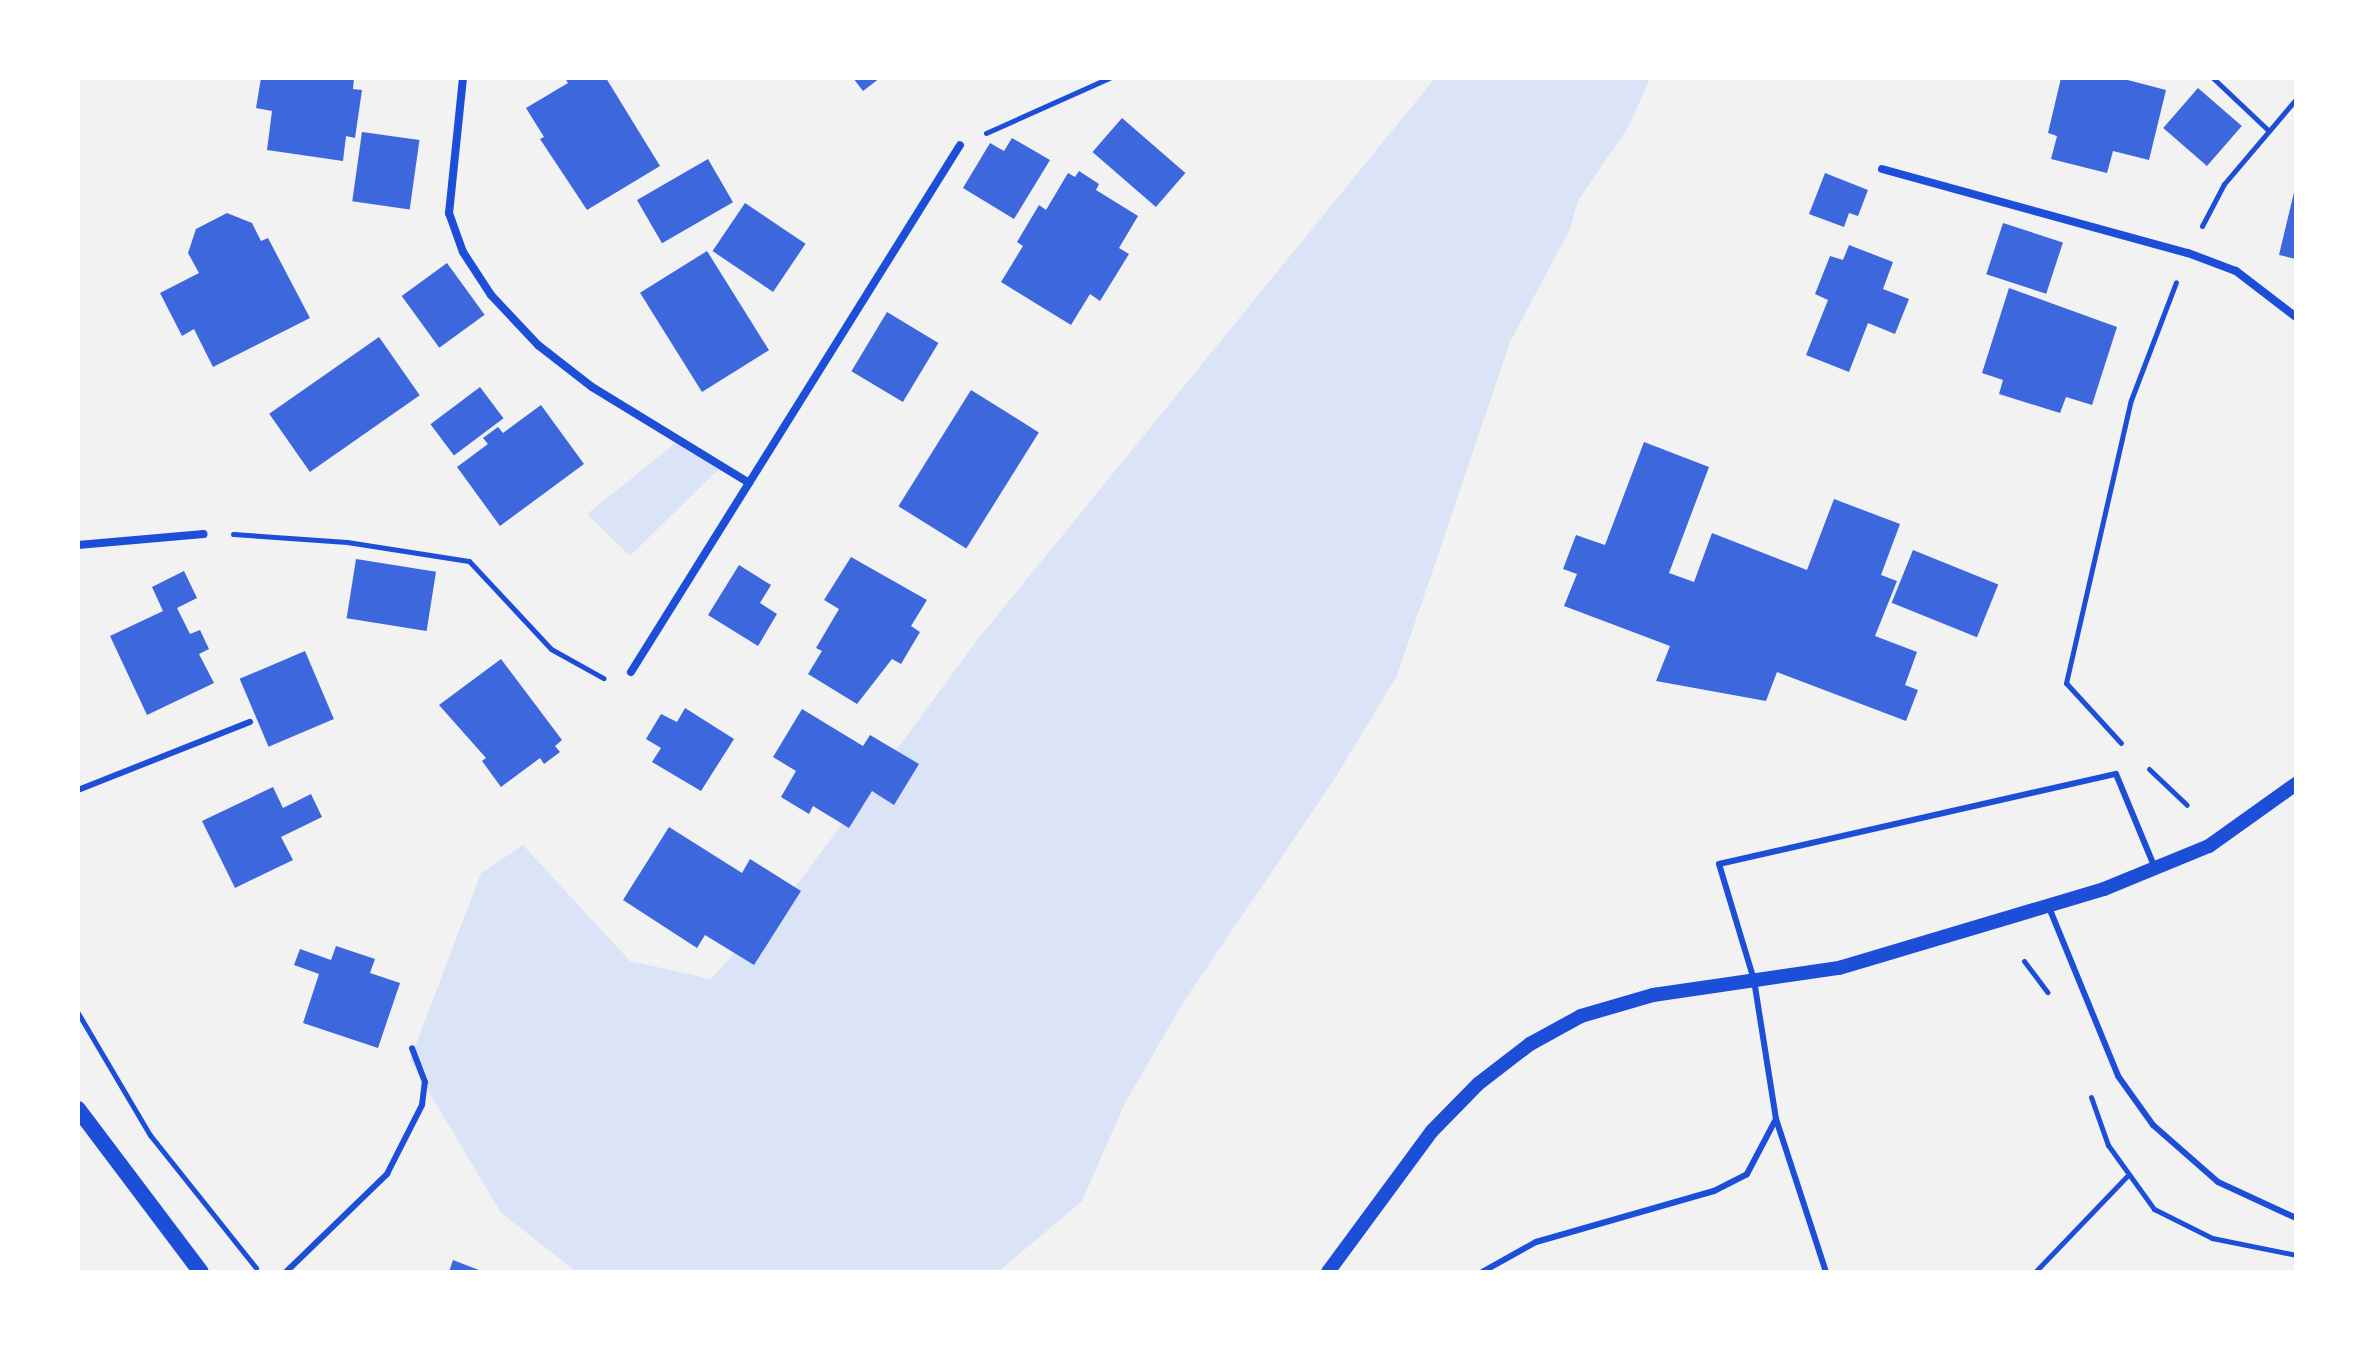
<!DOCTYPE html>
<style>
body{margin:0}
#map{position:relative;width:2374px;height:1350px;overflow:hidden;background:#f2f2f2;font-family:"IBM Plex Sans",sans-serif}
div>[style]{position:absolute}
.green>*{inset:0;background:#dbe4f7}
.building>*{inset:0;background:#3d67dc;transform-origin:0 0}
.path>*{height:5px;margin:-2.5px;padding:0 2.5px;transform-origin:2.5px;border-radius:2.5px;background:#1d4ed8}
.service>*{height:6px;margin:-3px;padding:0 3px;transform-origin:3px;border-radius:3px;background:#1d4ed8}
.minor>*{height:8px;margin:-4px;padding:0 4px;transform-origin:4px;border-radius:4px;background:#1d4ed8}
.tertiary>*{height:14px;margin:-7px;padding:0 7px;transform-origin:7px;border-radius:7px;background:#1d4ed8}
.secondary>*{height:16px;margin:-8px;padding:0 8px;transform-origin:8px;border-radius:8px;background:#1d4ed8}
span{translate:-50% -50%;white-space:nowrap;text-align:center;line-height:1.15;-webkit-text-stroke:6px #fff;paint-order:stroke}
.frame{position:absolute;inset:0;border:80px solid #fff;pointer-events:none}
</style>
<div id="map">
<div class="green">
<i style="clip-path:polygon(1435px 78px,1650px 78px,1629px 126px,1578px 201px,1570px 229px,1510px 342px,1397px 676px,1332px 783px,1184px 1001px,1125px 1103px,1082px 1201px,998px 1272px,577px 1272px,501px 1213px,410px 1060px,481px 873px,523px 845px,630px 961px,711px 979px,802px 878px,978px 639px)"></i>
<i style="clip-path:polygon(679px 440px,722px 466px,630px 556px,587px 514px)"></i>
</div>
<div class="building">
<i style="clip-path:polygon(261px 78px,354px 78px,353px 89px,362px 90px,355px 138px,346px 136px,343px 161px,267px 150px,272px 111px,256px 108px)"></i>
<i style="clip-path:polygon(565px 78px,606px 78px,660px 166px,587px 210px,540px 139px,544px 137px,526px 108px,568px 83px)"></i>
<i style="clip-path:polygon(853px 78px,880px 78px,863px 91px)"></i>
<i style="clip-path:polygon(2061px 78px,2120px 78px,2166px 90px,2149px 160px,2113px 151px,2107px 173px,2051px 159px,2057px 136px,2048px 133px)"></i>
<i style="left:2198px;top:88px;width:58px;height:53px;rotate:41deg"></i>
<i style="left:1122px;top:118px;width:84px;height:45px;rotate:41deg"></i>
<i style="left:362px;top:132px;width:58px;height:70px;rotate:8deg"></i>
<i style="clip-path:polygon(1012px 138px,1050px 160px,1014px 219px,963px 188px,990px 143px,1004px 151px)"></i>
<i style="left:708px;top:159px;width:50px;height:82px;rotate:60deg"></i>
<i style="clip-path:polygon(1079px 171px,1099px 184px,1096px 190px,1138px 216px,1119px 248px,1129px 254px,1100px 301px,1090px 294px,1071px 325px,1001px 282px,1023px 246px,1017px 242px,1039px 205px,1046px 210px,1068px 173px,1075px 177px)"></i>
<i style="clip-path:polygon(1825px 173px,1868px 190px,1858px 216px,1849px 213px,1844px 227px,1809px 214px)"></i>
<i style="clip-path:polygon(2295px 188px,2296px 189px,2296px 259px,2279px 255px)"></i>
<i style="left:745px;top:203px;width:73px;height:58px;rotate:34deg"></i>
<i style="clip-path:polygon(227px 213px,252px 223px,261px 241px,268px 238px,310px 318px,213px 367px,194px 329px,182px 336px,160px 293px,199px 273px,188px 253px,196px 229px)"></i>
<i style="left:2003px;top:223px;width:63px;height:54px;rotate:18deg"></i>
<i style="clip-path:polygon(1849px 245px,1893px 262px,1883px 289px,1909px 299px,1895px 334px,1868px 323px,1849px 372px,1806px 355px,1828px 300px,1815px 294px,1830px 256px,1843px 260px)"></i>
<i style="left:707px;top:251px;width:117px;height:79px;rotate:58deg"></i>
<i style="left:447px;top:263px;width:64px;height:56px;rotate:54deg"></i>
<i style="clip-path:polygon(2009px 288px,2117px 327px,2092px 405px,2066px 397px,2060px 413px,1999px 394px,2003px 380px,1982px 373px)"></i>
<i style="left:887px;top:312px;width:60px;height:69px;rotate:31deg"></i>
<i style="left:379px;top:337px;width:71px;height:134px;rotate:55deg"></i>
<i style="left:480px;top:387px;width:39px;height:62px;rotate:53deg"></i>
<i style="left:971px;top:390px;width:80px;height:137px;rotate:32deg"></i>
<i style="clip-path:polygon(541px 405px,584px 464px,500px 526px,457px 467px,488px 444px,483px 438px,498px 427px,503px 433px)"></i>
<i style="clip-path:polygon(1644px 442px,1709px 467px,1669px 573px,1694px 582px,1712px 533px,1807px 570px,1834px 499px,1900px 524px,1881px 575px,1897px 581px,1875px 636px,1917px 652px,1905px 685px,1918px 690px,1906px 721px,1777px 672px,1766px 701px,1656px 681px,1670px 646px,1564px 606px,1577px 574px,1563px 569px,1576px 535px,1605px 545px)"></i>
<i style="left:1913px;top:550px;width:92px;height:57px;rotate:22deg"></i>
<i style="clip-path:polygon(851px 557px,927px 600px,911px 626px,920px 632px,901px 664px,892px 659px,857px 704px,808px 674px,822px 651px,816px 648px,839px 609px,824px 600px)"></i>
<i style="left:356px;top:559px;width:81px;height:60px;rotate:9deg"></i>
<i style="clip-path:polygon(739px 565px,771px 585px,760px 603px,777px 614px,758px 646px,708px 615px)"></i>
<i style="clip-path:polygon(184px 571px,197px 598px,177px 608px,190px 634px,200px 630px,209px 649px,199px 654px,214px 683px,147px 715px,110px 636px,163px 611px,152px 587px)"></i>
<i style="left:305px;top:651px;width:74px;height:71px;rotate:67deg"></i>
<i style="clip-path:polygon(501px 659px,562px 740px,555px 746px,560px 752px,544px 764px,540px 758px,501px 787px,482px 761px,486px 758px,439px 705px)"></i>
<i style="clip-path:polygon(685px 708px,734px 739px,701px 791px,652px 762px,661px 748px,646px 739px,661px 714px,677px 722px)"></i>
<i style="clip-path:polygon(802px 709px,863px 746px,870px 735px,919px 764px,894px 805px,872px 791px,849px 828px,813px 806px,809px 814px,781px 797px,796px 771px,773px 757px)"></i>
<i style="clip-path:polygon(273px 787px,283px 808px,311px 794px,322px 817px,281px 837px,293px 860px,235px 888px,202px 821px)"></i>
<i style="clip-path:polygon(669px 827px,742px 873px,750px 859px,801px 891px,754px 965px,705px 935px,697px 948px,623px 900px)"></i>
<i style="clip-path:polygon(336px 946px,375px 959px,370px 973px,400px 983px,378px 1048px,303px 1023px,319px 974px,294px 965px,300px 949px,331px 960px)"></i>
<i style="clip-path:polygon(453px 1260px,484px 1272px,449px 1272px)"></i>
</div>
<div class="path">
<i style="left:2213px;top:78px;width:76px;rotate:43.4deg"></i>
<i style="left:986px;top:133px;width:135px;rotate:-24.1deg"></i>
<i style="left:2202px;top:226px;width:47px;rotate:-62.4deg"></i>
<i style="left:2224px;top:184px;width:111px;rotate:-49.7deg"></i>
<i style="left:233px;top:534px;width:114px;rotate:4deg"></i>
<i style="left:347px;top:542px;width:123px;rotate:8.9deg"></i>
<i style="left:469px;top:561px;width:120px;rotate:47deg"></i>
<i style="left:551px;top:649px;width:60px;rotate:29.1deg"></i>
<i style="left:2121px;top:743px;width:81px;rotate:-132.5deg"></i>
<i style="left:2066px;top:683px;width:290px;rotate:-77.1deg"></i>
<i style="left:2131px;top:400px;width:126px;rotate:-69.1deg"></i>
<i style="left:2149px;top:769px;width:52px;rotate:43.5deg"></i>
<i style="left:2024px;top:961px;width:39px;rotate:53deg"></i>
<i style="left:78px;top:1013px;width:142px;rotate:59.5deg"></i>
<i style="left:150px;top:1135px;width:170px;rotate:51.4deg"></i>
<i style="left:2091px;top:1097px;width:51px;rotate:70.5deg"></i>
<i style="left:2108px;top:1145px;width:79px;rotate:54.3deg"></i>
<i style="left:2154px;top:1209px;width:65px;rotate:26.6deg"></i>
<i style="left:2212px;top:1238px;width:86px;rotate:11.4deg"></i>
<i style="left:2035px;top:1272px;width:132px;rotate:-46.2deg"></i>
</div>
<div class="service">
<i style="left:78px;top:790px;width:185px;rotate:-21.6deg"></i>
<i style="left:2048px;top:905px;width:185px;rotate:67.7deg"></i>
<i style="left:2118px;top:1076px;width:60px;rotate:54.5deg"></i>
<i style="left:2153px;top:1125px;width:86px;rotate:41.2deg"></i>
<i style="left:2218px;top:1182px;width:86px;rotate:24.8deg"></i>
<i style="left:286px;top:1272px;width:141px;rotate:-44.1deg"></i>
<i style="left:387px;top:1174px;width:77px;rotate:-63.1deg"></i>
<i style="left:422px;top:1105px;width:23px;rotate:-83deg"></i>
<i style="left:425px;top:1082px;width:36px;rotate:-111deg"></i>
<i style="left:1482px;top:1272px;width:62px;rotate:-29.1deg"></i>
<i style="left:1536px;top:1242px;width:185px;rotate:-16deg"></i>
<i style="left:1714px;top:1191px;width:37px;rotate:-27deg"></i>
<i style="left:1747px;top:1174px;width:62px;rotate:-62.2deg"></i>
<i style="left:1826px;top:1272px;width:161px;rotate:-108.1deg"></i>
<i style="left:1776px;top:1119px;width:141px;rotate:-99deg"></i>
<i style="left:1754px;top:980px;width:121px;rotate:-106.8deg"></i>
<i style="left:1719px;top:864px;width:407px;rotate:-12.8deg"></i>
<i style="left:2116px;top:774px;width:102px;rotate:67.5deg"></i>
</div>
<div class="minor">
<i style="left:463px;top:78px;width:136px;rotate:95.9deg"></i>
<i style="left:449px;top:213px;width:41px;rotate:70.3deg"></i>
<i style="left:463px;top:252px;width:51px;rotate:56.9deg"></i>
<i style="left:491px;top:295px;width:69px;rotate:46.8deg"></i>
<i style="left:538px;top:345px;width:68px;rotate:37.9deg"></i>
<i style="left:592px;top:387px;width:184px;rotate:31.4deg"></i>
<i style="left:1882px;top:169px;width:317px;rotate:15.4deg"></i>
<i style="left:2188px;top:253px;width:51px;rotate:20.6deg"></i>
<i style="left:2236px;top:271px;width:76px;rotate:37.5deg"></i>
<i style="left:78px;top:545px;width:126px;rotate:-5deg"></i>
<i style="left:631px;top:672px;width:621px;rotate:-58.02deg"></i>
</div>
<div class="tertiary">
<i style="left:1328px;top:1272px;width:175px;rotate:-53.6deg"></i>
<i style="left:1432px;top:1131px;width:66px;rotate:-45.6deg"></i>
<i style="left:1478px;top:1084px;width:66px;rotate:-37.6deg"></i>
<i style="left:1530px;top:1044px;width:58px;rotate:-28.8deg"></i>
<i style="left:1581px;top:1016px;width:75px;rotate:-16.3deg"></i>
<i style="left:1653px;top:995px;width:188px;rotate:-8.3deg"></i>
<i style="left:1839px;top:968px;width:277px;rotate:-16.6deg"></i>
<i style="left:2104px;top:889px;width:113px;rotate:-22.3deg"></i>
<i style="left:2209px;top:846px;width:107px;rotate:-35.5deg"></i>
</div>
<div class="secondary">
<i style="left:78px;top:1109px;width:204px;rotate:53deg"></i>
</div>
<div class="frame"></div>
</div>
